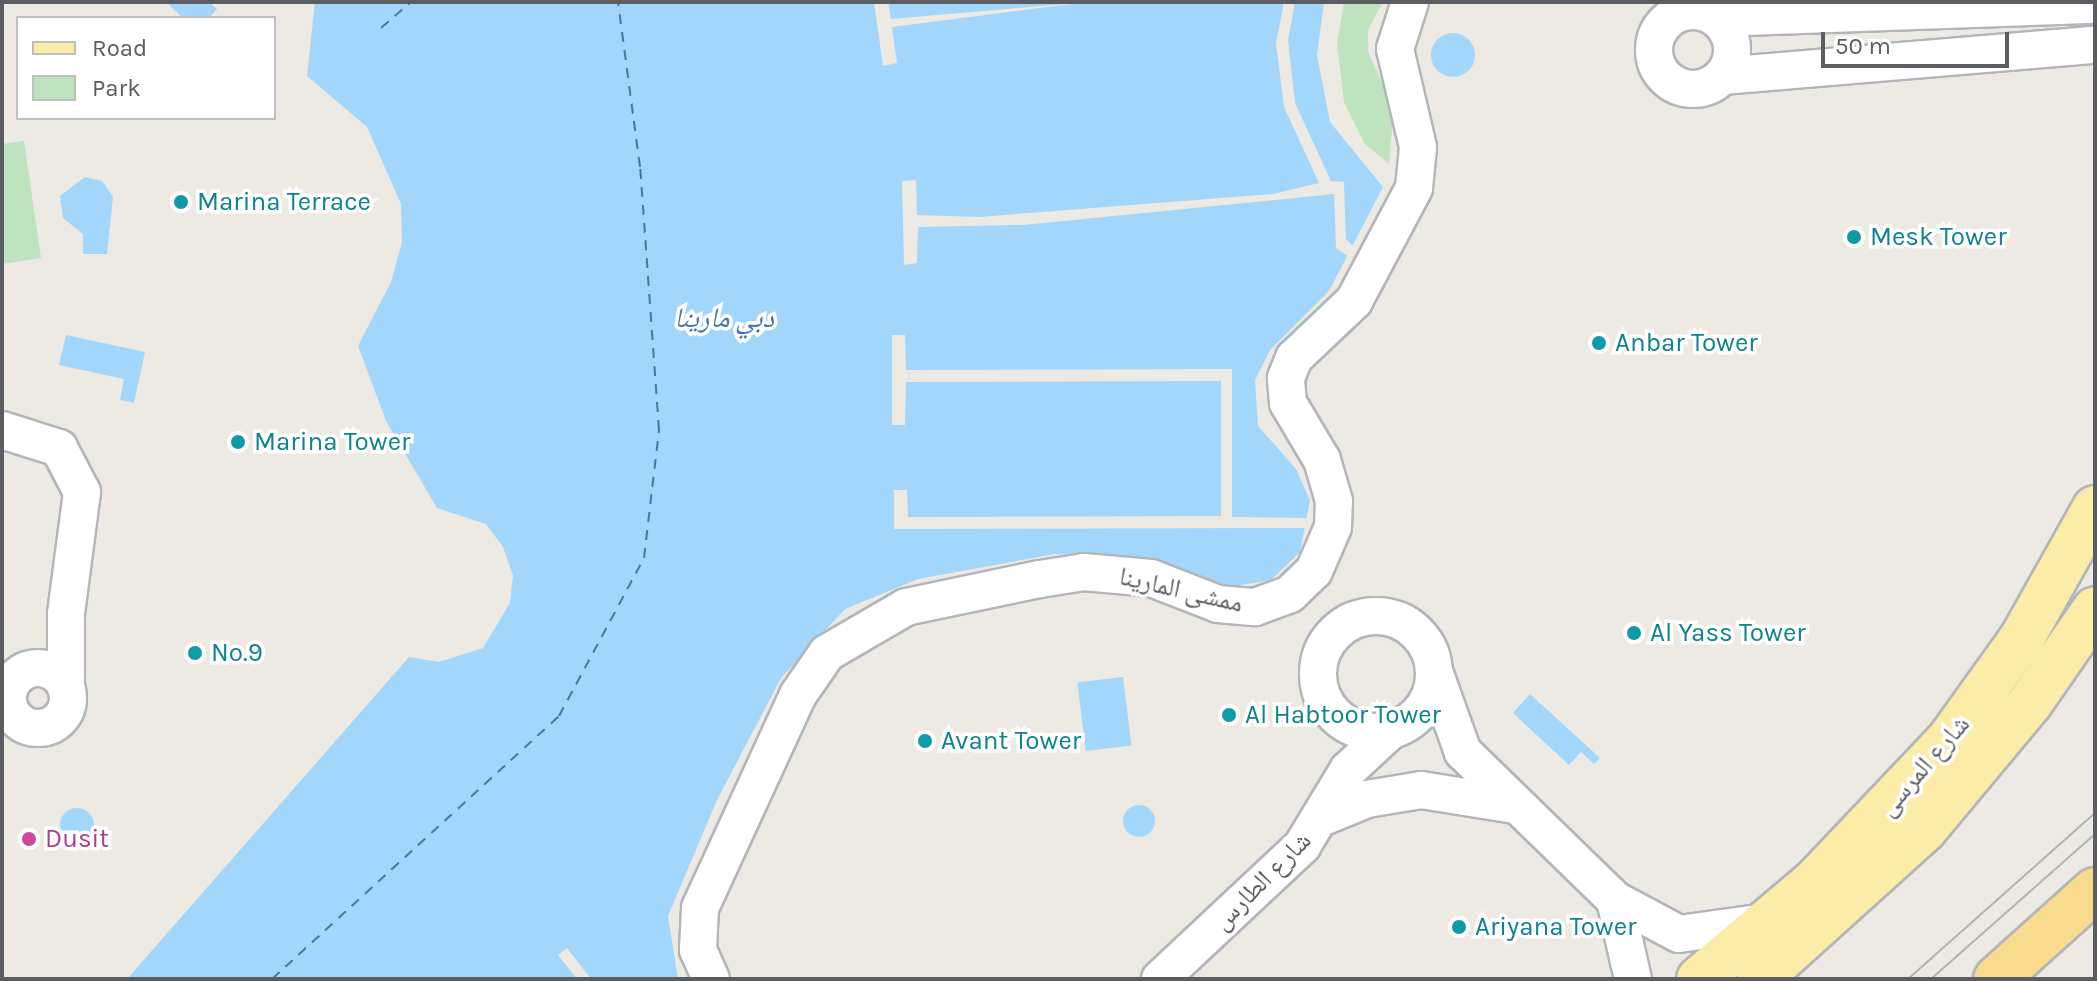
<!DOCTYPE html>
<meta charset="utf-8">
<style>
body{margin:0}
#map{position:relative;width:2097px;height:981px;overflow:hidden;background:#eceae2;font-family:Karla,"Noto Naskh Arabic",sans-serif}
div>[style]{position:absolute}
.green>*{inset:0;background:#bfe3bf}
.water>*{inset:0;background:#a3d6fb;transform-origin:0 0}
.round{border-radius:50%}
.pier>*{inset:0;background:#eceae2}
.ferry>*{height:2px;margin-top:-1px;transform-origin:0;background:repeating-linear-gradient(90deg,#4277ac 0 10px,transparent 0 18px)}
.roads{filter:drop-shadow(2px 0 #b2b5b9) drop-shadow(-2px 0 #b2b5b9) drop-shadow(0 2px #b2b5b9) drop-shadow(0 -2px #b2b5b9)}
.minor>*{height:36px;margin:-18px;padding:0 18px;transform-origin:18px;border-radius:18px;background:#fff}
.minor>.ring{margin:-18px;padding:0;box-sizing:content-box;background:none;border:36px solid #fff;border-radius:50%}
.major>*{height:44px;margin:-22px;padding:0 22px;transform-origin:22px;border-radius:22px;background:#fbeca8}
.highway>*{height:44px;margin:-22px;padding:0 22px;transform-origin:22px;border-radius:22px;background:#f8db8d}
.tram>*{height:2px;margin:-1px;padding:0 1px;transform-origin:1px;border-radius:1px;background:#b1b2b2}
.dots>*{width:22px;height:22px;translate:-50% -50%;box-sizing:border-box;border:4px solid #fff;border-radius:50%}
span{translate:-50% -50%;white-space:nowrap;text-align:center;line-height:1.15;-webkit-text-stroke:7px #fff;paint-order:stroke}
.culture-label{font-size:26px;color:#0d838f}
.left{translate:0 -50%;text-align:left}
.street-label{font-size:26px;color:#5a5e62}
.hotel-label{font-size:26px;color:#b23c85}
.water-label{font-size:28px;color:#4277ac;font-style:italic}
.frame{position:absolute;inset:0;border:4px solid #5a5e62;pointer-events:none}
.legend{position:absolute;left:16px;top:16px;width:260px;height:104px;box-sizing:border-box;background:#fff;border:2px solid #bdbfc0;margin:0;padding:10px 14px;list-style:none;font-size:24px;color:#5a5e62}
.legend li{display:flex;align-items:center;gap:16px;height:40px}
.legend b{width:40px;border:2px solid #bdbfc0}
.scale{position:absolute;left:1821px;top:32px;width:188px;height:36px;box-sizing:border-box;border:4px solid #5a5e62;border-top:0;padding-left:10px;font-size:24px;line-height:28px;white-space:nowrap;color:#5a5e62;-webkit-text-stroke:6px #fff;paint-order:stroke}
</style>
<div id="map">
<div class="green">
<i style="clip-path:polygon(1344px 2px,1383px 2px,1368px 30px,1368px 52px,1394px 108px,1389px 164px,1365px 144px,1344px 102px,1337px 44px)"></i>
<i style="clip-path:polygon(24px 141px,41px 258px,2px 264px,2px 144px)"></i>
</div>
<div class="water">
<i style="clip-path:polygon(166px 2px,209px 2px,217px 9px,209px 18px,183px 18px)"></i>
<i style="clip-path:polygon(315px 2px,1324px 2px,1317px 55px,1330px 122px,1383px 187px,1329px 291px,1270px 350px,1255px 380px,1258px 426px,1296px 469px,1310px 500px,1300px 552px,1271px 580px,1229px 587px,1148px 558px,1055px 554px,918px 579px,845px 609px,781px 678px,717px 800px,668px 916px,678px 979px,127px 979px,409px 657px,439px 662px,483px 648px,510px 603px,513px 575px,503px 547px,486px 524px,437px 508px,386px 421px,358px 346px,391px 282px,402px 242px,401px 204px,367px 127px,307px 76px)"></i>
<i class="round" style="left:1431px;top:33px;width:44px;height:44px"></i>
<i style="clip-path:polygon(85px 177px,102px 181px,113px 197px,107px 254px,83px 254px,83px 234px,63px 218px,60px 196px)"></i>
<i style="clip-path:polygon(66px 335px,145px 352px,134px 403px,120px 400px,124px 379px,59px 365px)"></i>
<i style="left:1123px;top:677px;width:69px;height:46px;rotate:83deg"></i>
<i style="clip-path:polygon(1530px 694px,1600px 758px,1594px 764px,1581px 752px,1569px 765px,1513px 713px)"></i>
<i class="round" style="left:1123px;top:805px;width:32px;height:32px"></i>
<i class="round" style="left:60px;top:808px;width:34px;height:34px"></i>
</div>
<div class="pier">
<i style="clip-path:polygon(874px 2px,888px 2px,891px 19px,1087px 2px,892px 27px,897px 63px,883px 66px)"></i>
<i style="clip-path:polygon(1284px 2px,1295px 2px,1288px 40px,1295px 103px,1331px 181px,1344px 182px,1346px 239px,1356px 249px,1351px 258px,1336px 248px,1334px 194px,1023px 225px,918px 227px,917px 263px,904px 265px,902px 181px,916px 180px,917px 215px,979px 217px,1273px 194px,1319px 183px,1284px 107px,1276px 43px)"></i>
<i style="clip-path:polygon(892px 335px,905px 335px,906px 370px,1232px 369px,1232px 517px,1310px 518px,1310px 528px,894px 529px,894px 490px,907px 490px,908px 517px,1221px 516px,1221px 381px,906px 382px,905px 425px,892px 425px)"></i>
<i style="clip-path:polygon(567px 948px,591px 979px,577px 979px,558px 955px)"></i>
</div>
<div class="ferry">
<i style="left:381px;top:28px;width:40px;rotate:-41deg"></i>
<i style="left:272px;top:979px;width:389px;rotate:-42.5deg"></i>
<i style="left:559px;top:716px;width:179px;rotate:-61.7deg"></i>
<i style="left:644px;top:558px;width:129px;rotate:-83.3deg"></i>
<i style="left:659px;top:430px;width:264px;rotate:-94.1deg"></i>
<i style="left:640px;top:167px;width:166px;rotate:-97.6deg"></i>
</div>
<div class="roads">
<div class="minor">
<i class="ring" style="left:1654px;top:11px;width:42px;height:42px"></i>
<i style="left:1717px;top:18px;width:378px;rotate:-2deg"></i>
<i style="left:1722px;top:76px;width:374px;rotate:-4.8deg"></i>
<i style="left:2px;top:430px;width:60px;rotate:17.5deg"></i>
<i style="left:59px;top:448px;width:50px;rotate:62.4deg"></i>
<i style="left:82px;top:492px;width:123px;rotate:97.5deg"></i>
<i style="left:66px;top:614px;width:74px;rotate:90deg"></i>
<i class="ring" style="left:1318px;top:616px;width:80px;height:80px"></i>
<i class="ring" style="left:8px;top:668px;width:24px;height:24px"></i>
<i style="left:1435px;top:674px;width:83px;rotate:70.3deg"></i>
<i style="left:1463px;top:752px;width:212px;rotate:44.2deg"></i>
<i style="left:1615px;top:900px;width:72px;rotate:28deg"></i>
<i style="left:1679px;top:934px;width:89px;rotate:-7.8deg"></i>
<i style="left:1323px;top:817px;width:48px;rotate:-22.2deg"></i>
<i style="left:1367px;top:799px;width:55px;rotate:-9.5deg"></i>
<i style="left:1421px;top:790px;width:95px;rotate:9.1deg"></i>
<i style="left:1615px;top:900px;width:81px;rotate:77.2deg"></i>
<i style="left:711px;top:979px;width:32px;rotate:-114deg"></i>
<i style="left:698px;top:950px;width:42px;rotate:-87.3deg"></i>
<i style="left:700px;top:908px;width:234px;rotate:-65.3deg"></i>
<i style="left:798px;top:695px;width:51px;rotate:-55.4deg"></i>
<i style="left:827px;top:653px;width:91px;rotate:-30.2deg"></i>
<i style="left:906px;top:607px;width:137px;rotate:-11.8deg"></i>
<i style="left:1040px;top:579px;width:45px;rotate:-9deg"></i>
<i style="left:1084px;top:572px;width:67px;rotate:5.1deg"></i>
<i style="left:1151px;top:578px;width:72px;rotate:21.2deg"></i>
<i style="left:1218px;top:604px;width:37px;rotate:5deg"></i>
<i style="left:1255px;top:607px;width:37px;rotate:-20deg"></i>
<i style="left:1290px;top:594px;width:33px;rotate:-44deg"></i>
<i style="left:1314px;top:571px;width:48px;rotate:-66.6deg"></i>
<i style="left:1333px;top:527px;width:26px;rotate:-88deg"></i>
<i style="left:1334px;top:501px;width:43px;rotate:-106.3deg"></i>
<i style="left:1322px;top:460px;width:66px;rotate:-120.8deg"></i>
<i style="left:1288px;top:403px;width:25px;rotate:-95deg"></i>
<i style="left:1286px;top:378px;width:22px;rotate:-68deg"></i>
<i style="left:1294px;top:358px;width:83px;rotate:-43.5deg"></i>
<i style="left:1354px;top:301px;width:128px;rotate:-62deg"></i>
<i style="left:1414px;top:188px;width:41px;rotate:-84.4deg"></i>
<i style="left:1418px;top:147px;width:101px;rotate:-103.2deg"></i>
<i style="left:1395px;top:49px;width:49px;rotate:-72.3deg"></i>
<i style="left:1160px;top:979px;width:195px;rotate:-43.1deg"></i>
<i style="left:1302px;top:846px;width:89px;rotate:-58.8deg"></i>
<i style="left:1348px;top:770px;width:57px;rotate:-42.9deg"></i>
</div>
<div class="major">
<i style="left:1699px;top:979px;width:153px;rotate:-40.2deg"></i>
<i style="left:1816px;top:880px;width:192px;rotate:-46.5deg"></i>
<i style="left:1948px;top:741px;width:127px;rotate:-54.3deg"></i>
<i style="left:2022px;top:638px;width:149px;rotate:-60.7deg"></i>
<i style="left:1759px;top:979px;width:224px;rotate:-42.1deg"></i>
<i style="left:1925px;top:829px;width:164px;rotate:-50.2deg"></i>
<i style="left:2030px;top:703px;width:114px;rotate:-55.3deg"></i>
</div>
<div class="highway">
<i style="left:1996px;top:979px;width:133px;rotate:-42deg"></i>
</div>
</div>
<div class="tram">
<i style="left:1908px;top:979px;width:250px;rotate:-41.6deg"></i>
<i style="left:1931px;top:979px;width:219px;rotate:-41.5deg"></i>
</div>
<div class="dots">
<i style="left:181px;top:202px;background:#0f9aa8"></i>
<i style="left:1854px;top:237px;background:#0f9aa8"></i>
<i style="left:1599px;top:343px;background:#0f9aa8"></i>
<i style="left:238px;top:442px;background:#0f9aa8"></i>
<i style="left:1634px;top:633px;background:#0f9aa8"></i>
<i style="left:195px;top:653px;background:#0f9aa8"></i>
<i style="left:1229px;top:715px;background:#0f9aa8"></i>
<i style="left:925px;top:741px;background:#0f9aa8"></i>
<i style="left:29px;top:839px;background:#d1479c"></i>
<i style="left:1459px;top:927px;background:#0f9aa8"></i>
</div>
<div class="culture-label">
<span class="left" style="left:197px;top:202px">Marina Terrace</span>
<span class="left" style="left:1870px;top:237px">Mesk Tower</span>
<span class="left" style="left:1615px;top:343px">Anbar Tower</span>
<span class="left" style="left:254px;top:442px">Marina Tower</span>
<span class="left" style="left:1650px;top:633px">Al Yass Tower</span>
<span class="left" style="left:211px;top:653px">No.9</span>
<span class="left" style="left:1245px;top:715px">Al Habtoor Tower</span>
<span class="left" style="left:941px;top:741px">Avant Tower</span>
<span class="left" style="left:1475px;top:927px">Ariyana Tower</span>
</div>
<div class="street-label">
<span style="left:1181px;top:590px;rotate:13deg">ممشى المارينا</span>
<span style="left:1924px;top:766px;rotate:-49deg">شارع المرسى</span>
<span style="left:1262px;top:881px;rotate:-45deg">شارع الطارس</span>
</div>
<div class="hotel-label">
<span class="left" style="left:45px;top:839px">Dusit</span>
</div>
<div class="water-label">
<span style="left:724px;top:318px">دبي مارينا</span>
</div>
<div class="frame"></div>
<ul class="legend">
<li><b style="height:10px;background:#fbeca8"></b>Road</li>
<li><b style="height:22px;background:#bfe3bf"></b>Park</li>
</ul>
<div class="scale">50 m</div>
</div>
